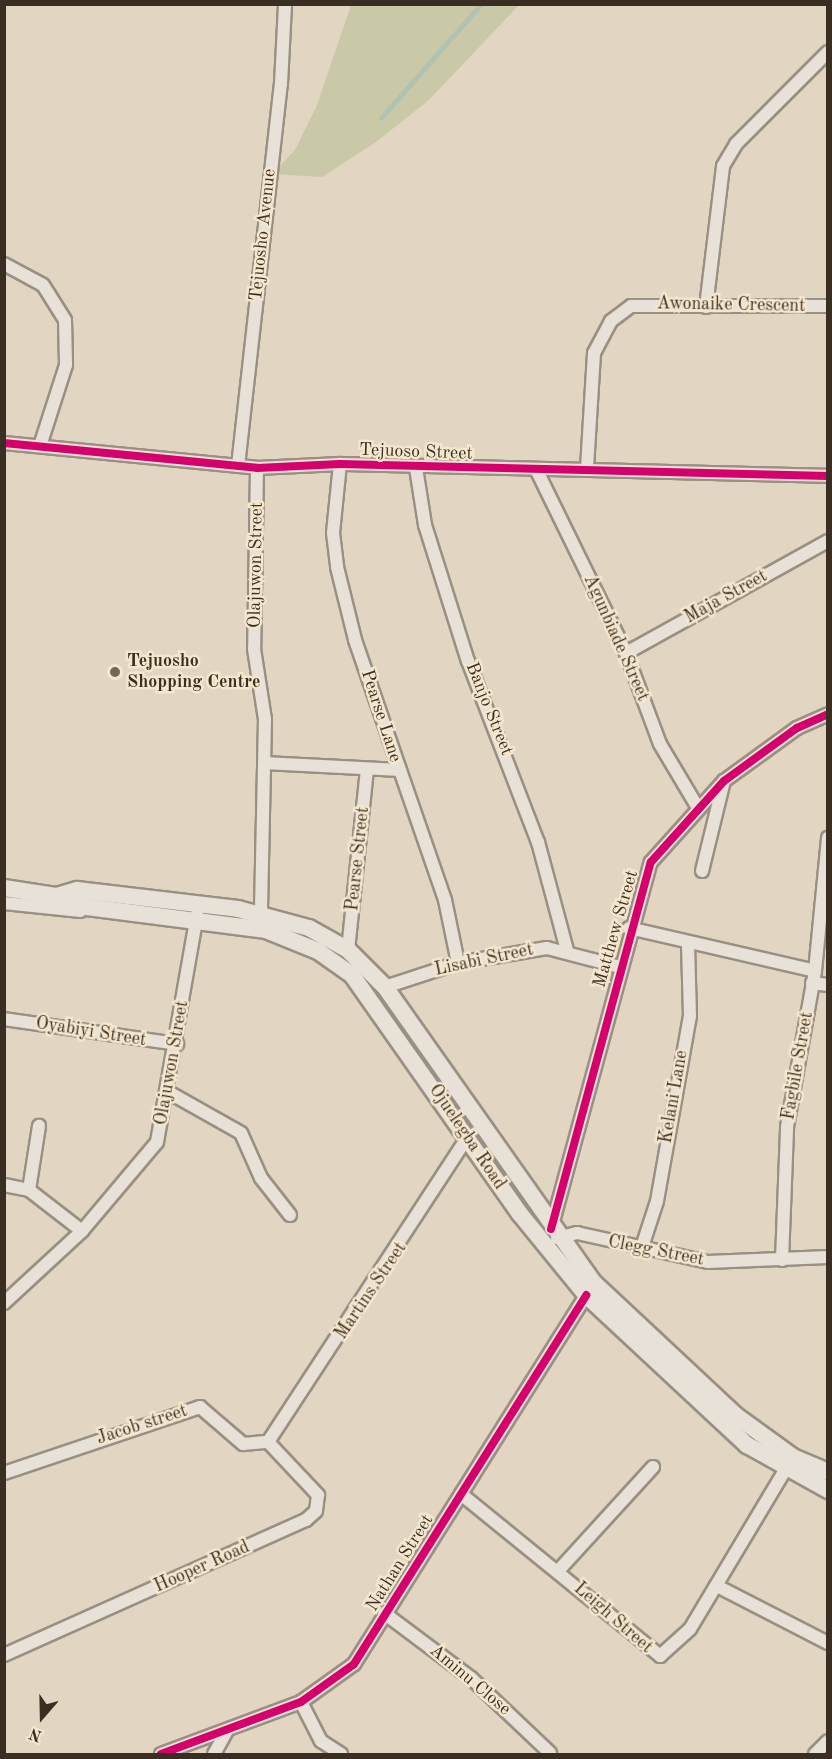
<!DOCTYPE html>
<style>
body{margin:0}
#map{position:relative;width:832px;height:1759px;overflow:hidden;background:#e2d5c1;font-family:"Old Standard TT",serif}
div>[style]{position:absolute}
.green>*{inset:0;background:#c9c9a7}
.stream>*{height:4.5px;margin:-2.25px;padding:0 2.25px;transform-origin:2.25px;border-radius:2.25px;background:#b0c3b0}
.roads{filter:drop-shadow(2px 0 #999083) drop-shadow(-2px 0 #999083) drop-shadow(0 2px #999083) drop-shadow(0 -2px #999083)}
.minor>*{height:12px;margin:-6px;padding:0 6px;transform-origin:6px;border-radius:6px;background:#e7e1d7}
.secondary>*{height:16px;margin:-8px;padding:0 8px;transform-origin:8px;border-radius:8px;background:#e7e1d7}
.cycleway>*{height:8px;margin:-4px;padding:0 4px;transform-origin:4px;border-radius:4px;background:#d6006c}
.dots>*{width:16px;height:16px;translate:-50% -50%;box-sizing:border-box;border:3px solid #f5e6ce;border-radius:50%}
span{translate:-50% -50%;white-space:nowrap;text-align:center;line-height:1.15;-webkit-text-stroke:5px #f5e6ce;paint-order:stroke}
.street-label{font-size:18px;color:#3a2d21}
.poi-label{font-size:18px;color:#3a2d21;font-weight:700}
.left{translate:0 -50%;text-align:left}
.frame{position:absolute;inset:0;border:6px solid #3a2d21;pointer-events:none}
.north{position:absolute;left:12px;top:1687px;width:60px;height:60px;-webkit-text-stroke:4px #f5e6ce;paint-order:stroke;rotate:200deg;font-size:16px;font-weight:700;line-height:24px;text-align:center;color:#3a2d21}
.north::after{content:'';display:block;margin:auto;width:21px;height:27px;background:#3a2d21;clip-path:polygon(50% 0,100% 100%,50% 72%,0 100%)}
</style>
<div id="map">
<div class="green">
<i style="clip-path:polygon(351px 5px,519px 5px,429px 100px,376px 142px,322px 177px,272px 174px,295px 150px,317px 105px)"></i>
</div>
<div class="stream">
<i style="left:381px;top:118px;width:152px;rotate:-48.7deg"></i>
</div>
<div class="roads">
<div class="minor">
<i style="left:4px;top:264px;width:44px;rotate:28.3deg"></i>
<i style="left:43px;top:285px;width:41px;rotate:57.8deg"></i>
<i style="left:65px;top:320px;width:45px;rotate:88.7deg"></i>
<i style="left:66px;top:365px;width:85px;rotate:107.8deg"></i>
<i style="left:706px;top:307px;width:142px;rotate:-83.1deg"></i>
<i style="left:723px;top:166px;width:26px;rotate:-59deg"></i>
<i style="left:736px;top:144px;width:130px;rotate:-45deg"></i>
<i style="left:4px;top:443px;width:254px;rotate:5.6deg"></i>
<i style="left:257px;top:468px;width:83px;rotate:-2.8deg"></i>
<i style="left:340px;top:464px;width:488px;rotate:1.4deg"></i>
<i style="left:340px;top:464px;width:69px;rotate:95.8deg"></i>
<i style="left:333px;top:533px;width:34px;rotate:83deg"></i>
<i style="left:337px;top:567px;width:75px;rotate:76.1deg"></i>
<i style="left:355px;top:640px;width:275px;rotate:70.9deg"></i>
<i style="left:445px;top:900px;width:64px;rotate:78.3deg"></i>
<i style="left:238px;top:466px;width:384px;rotate:-83.6deg"></i>
<i style="left:281px;top:84px;width:80px;rotate:-87.1deg"></i>
<i style="left:257px;top:468px;width:181px;rotate:90.9deg"></i>
<i style="left:254px;top:649px;width:71px;rotate:81.1deg"></i>
<i style="left:265px;top:719px;width:194px;rotate:91.2deg"></i>
<i style="left:416px;top:468px;width:58px;rotate:81deg"></i>
<i style="left:425px;top:525px;width:143px;rotate:72.5deg"></i>
<i style="left:468px;top:661px;width:194px;rotate:68.9deg"></i>
<i style="left:538px;top:842px;width:112px;rotate:75deg"></i>
<i style="left:587px;top:468px;width:115px;rotate:-86.5deg"></i>
<i style="left:594px;top:353px;width:36px;rotate:-62deg"></i>
<i style="left:611px;top:321px;width:25px;rotate:-37deg"></i>
<i style="left:631px;top:306px;width:197px"></i>
<i style="left:536px;top:469px;width:205px;rotate:63.9deg"></i>
<i style="left:626px;top:653px;width:97px;rotate:69.5deg"></i>
<i style="left:660px;top:744px;width:72px;rotate:59.2deg"></i>
<i style="left:626px;top:653px;width:231px;rotate:-29deg"></i>
<i style="left:265px;top:763px;width:134px;rotate:3deg"></i>
<i style="left:702px;top:871px;width:93px;rotate:-76.3deg"></i>
<i style="left:4px;top:903px;width:77px;rotate:5.9deg"></i>
<i style="left:629px;top:928px;width:191px;rotate:13deg"></i>
<i style="left:348px;top:950px;width:182px;rotate:-84deg"></i>
<i style="left:812px;top:983px;width:16px;rotate:7deg"></i>
<i style="left:385px;top:987px;width:77px;rotate:-18.2deg"></i>
<i style="left:458px;top:963px;width:90px;rotate:-9.6deg"></i>
<i style="left:547px;top:948px;width:75px;rotate:14.6deg"></i>
<i style="left:4px;top:1019px;width:175px;rotate:8.2deg"></i>
<i style="left:170px;top:1093px;width:81px;rotate:29.4deg"></i>
<i style="left:241px;top:1133px;width:49px;rotate:66deg"></i>
<i style="left:261px;top:1178px;width:47px;rotate:51.9deg"></i>
<i style="left:4px;top:1185px;width:25px;rotate:11deg"></i>
<i style="left:29px;top:1190px;width:67px;rotate:37.7deg"></i>
<i style="left:29px;top:1190px;width:65px;rotate:-81.1deg"></i>
<i style="left:551px;top:1229px;width:380px;rotate:-74.8deg"></i>
<i style="left:651px;top:862px;width:109px;rotate:-48deg"></i>
<i style="left:724px;top:781px;width:90px;rotate:-36deg"></i>
<i style="left:797px;top:728px;width:34px;rotate:-24deg"></i>
<i style="left:557px;top:1238px;width:21px;rotate:-14deg"></i>
<i style="left:577px;top:1233px;width:134px;rotate:12.5deg"></i>
<i style="left:708px;top:1262px;width:120px;rotate:-2.4deg"></i>
<i style="left:642px;top:1247px;width:48px;rotate:-71.9deg"></i>
<i style="left:657px;top:1201px;width:188px;rotate:-79.9deg"></i>
<i style="left:690px;top:1016px;width:70px;rotate:-91.6deg"></i>
<i style="left:782px;top:1260px;width:133px;rotate:-87.8deg"></i>
<i style="left:787px;top:1127px;width:158px;rotate:-79.8deg"></i>
<i style="left:815px;top:971px;width:134px;rotate:-84.4deg"></i>
<i style="left:4px;top:1303px;width:106px;rotate:-42.7deg"></i>
<i style="left:82px;top:1231px;width:116px;rotate:-49.9deg"></i>
<i style="left:157px;top:1142px;width:231px;rotate:-80deg"></i>
<i style="left:268px;top:1442px;width:366px;rotate:-56.8deg"></i>
<i style="left:4px;top:1473px;width:207px;rotate:-18.6deg"></i>
<i style="left:200px;top:1407px;width:57px;rotate:40.7deg"></i>
<i style="left:243px;top:1444px;width:25px;rotate:-5deg"></i>
<i style="left:461px;top:1494px;width:257px;rotate:39.1deg"></i>
<i style="left:660px;top:1656px;width:40px;rotate:-42deg"></i>
<i style="left:690px;top:1629px;width:195px;rotate:-59.1deg"></i>
<i style="left:558px;top:1571px;width:141px;rotate:-47.6deg"></i>
<i style="left:717px;top:1586px;width:125px;rotate:27.2deg"></i>
<i style="left:384px;top:1613px;width:109px;rotate:36.8deg"></i>
<i style="left:471px;top:1678px;width:109px;rotate:43.5deg"></i>
<i style="left:4px;top:1655px;width:331px;rotate:-24.1deg"></i>
<i style="left:306px;top:1520px;width:13px;rotate:-42deg"></i>
<i style="left:316px;top:1511px;width:16px;rotate:-83deg"></i>
<i style="left:318px;top:1495px;width:73px;rotate:-133.3deg"></i>
<i style="left:301px;top:1702px;width:44px;rotate:62.9deg"></i>
<i style="left:321px;top:1741px;width:24px;rotate:33deg"></i>
<i style="left:161px;top:1754px;width:149px;rotate:-20.4deg"></i>
<i style="left:301px;top:1702px;width:65px;rotate:-35.6deg"></i>
<i style="left:354px;top:1664px;width:436px;rotate:-57.8deg"></i>
<i style="left:214px;top:1754px;width:26px;rotate:-61deg"></i>
<i style="left:815px;top:1754px;width:18px;rotate:-45deg"></i>
</div>
<div class="secondary">
<i style="left:4px;top:888px;width:54px;rotate:8.6deg"></i>
<i style="left:57px;top:896px;width:24px;rotate:24deg"></i>
<i style="left:79px;top:906px;width:189px;rotate:7.3deg"></i>
<i style="left:266px;top:930px;width:56px;rotate:22deg"></i>
<i style="left:318px;top:951px;width:42px;rotate:35.2deg"></i>
<i style="left:352px;top:975px;width:292px;rotate:54.9deg"></i>
<i style="left:520px;top:1214px;width:104px;rotate:50.8deg"></i>
<i style="left:586px;top:1295px;width:220px;rotate:43deg"></i>
<i style="left:747px;top:1445px;width:93px;rotate:29.1deg"></i>
<i style="left:57px;top:896px;width:21px;rotate:-17deg"></i>
<i style="left:77px;top:890px;width:162px;rotate:6.7deg"></i>
<i style="left:238px;top:909px;width:73px;rotate:15deg"></i>
<i style="left:309px;top:928px;width:45px;rotate:29.4deg"></i>
<i style="left:348px;top:950px;width:52px;rotate:45deg"></i>
<i style="left:385px;top:987px;width:361px;rotate:54.8deg"></i>
<i style="left:593px;top:1282px;width:195px;rotate:43.1deg"></i>
<i style="left:735px;top:1415px;width:72px;rotate:35.9deg"></i>
<i style="left:793px;top:1457px;width:38px;rotate:23deg"></i>
</div>
</div>
<div class="cycleway">
<i style="left:4px;top:443px;width:254px;rotate:5.6deg"></i>
<i style="left:257px;top:468px;width:83px;rotate:-2.8deg"></i>
<i style="left:340px;top:464px;width:488px;rotate:1.4deg"></i>
<i style="left:551px;top:1229px;width:380px;rotate:-74.8deg"></i>
<i style="left:651px;top:862px;width:109px;rotate:-48deg"></i>
<i style="left:724px;top:781px;width:90px;rotate:-36deg"></i>
<i style="left:797px;top:728px;width:34px;rotate:-24deg"></i>
<i style="left:161px;top:1754px;width:149px;rotate:-20.4deg"></i>
<i style="left:301px;top:1702px;width:65px;rotate:-35.6deg"></i>
<i style="left:354px;top:1664px;width:436px;rotate:-57.8deg"></i>
</div>
<div class="dots">
<i style="left:115px;top:672px;background:#756859"></i>
</div>
<div class="street-label">
<span style="left:263px;top:235px;rotate:-84deg">Tejuosho Avenue</span>
<span style="left:731px;top:305px;rotate:1deg">Awonaike Crescent</span>
<span style="left:416px;top:452px;rotate:2deg">Tejuoso Street</span>
<span style="left:256px;top:565px;rotate:-89deg">Olajuwon Street</span>
<span style="left:726px;top:597px;rotate:-29deg">Maja Street</span>
<span style="left:616px;top:638px;rotate:66deg">Agunbiade Street</span>
<span style="left:489px;top:709px;rotate:68deg">Banjo Street</span>
<span style="left:381px;top:716px;rotate:72deg">Pearse Lane</span>
<span style="left:358px;top:859px;rotate:-84deg">Pearse Street</span>
<span style="left:616px;top:929px;rotate:-74deg">Matthew Street</span>
<span style="left:484px;top:960px;rotate:-12deg">Lisabi Street</span>
<span style="left:91px;top:1032px;rotate:9deg">Oyabiyi Street</span>
<span style="left:172px;top:1063px;rotate:-80deg">Olajuwon Street</span>
<span style="left:798px;top:1066px;rotate:-80deg">Fagbile Street</span>
<span style="left:674px;top:1097px;rotate:-80deg">Kelani Lane</span>
<span style="left:467px;top:1137px;rotate:56deg">Ojuelegba Road</span>
<span style="left:656px;top:1251px;rotate:11deg">Clegg Street</span>
<span style="left:371px;top:1291px;rotate:-56deg">Martins Street</span>
<span style="left:142px;top:1425px;rotate:-18deg">Jacob street</span>
<span style="left:400px;top:1563px;rotate:-58deg">Nathan Street</span>
<span style="left:202px;top:1567px;rotate:-24deg">Hooper Road</span>
<span style="left:613px;top:1618px;rotate:41deg">Leigh Street</span>
<span style="left:470px;top:1680px;rotate:40deg">Aminu Close</span>
</div>
<div class="poi-label">
<span class="left" style="left:127px;top:672px">Tejuosho<br>Shopping Centre</span>
</div>
<div class="frame"></div>
<div class="north">N</div>
</div>
